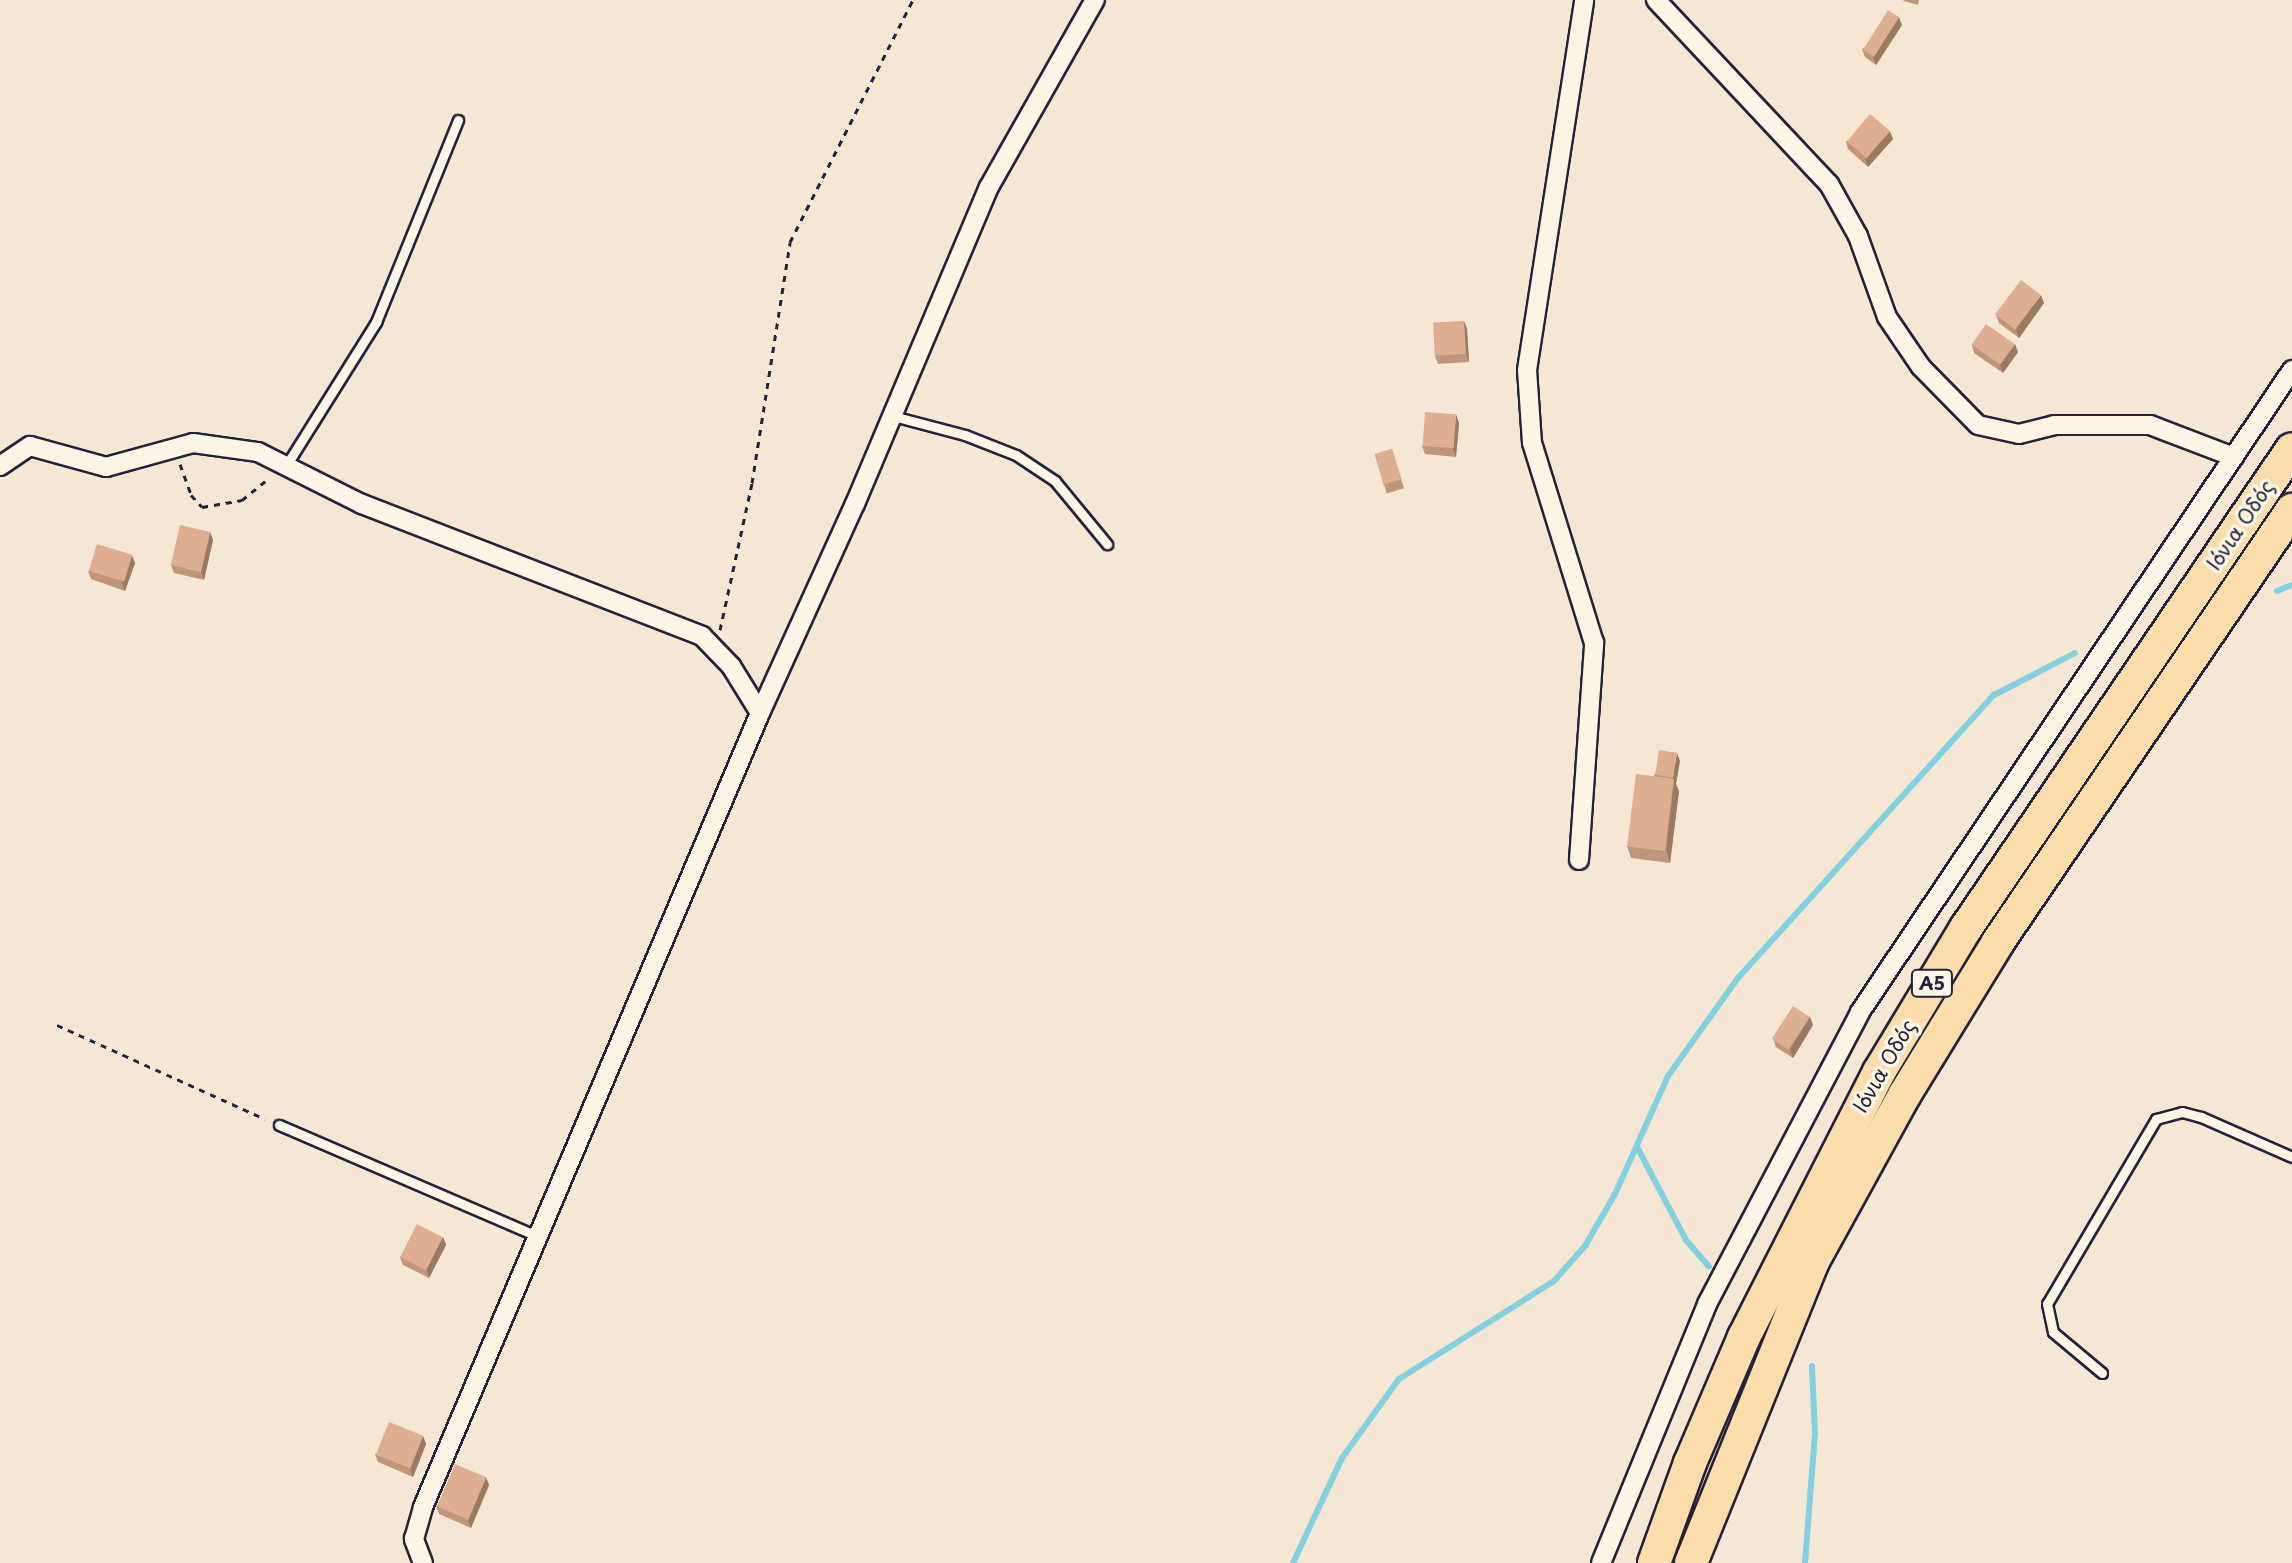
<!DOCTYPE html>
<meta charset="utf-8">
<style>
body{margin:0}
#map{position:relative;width:2292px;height:1563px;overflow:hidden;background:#f6e7d4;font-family:"Playpen Sans",sans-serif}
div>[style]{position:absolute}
.stream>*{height:6px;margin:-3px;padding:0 3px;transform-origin:3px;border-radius:3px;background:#82d0e0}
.path>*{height:3px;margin-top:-1.5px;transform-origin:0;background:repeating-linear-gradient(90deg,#22223b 0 6px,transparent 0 12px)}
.roads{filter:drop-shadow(2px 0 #22223b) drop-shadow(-2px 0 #22223b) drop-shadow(0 2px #22223b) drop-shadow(0 -2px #22223b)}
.service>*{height:9px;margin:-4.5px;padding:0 4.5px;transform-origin:4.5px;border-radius:4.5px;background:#fcf5e5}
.minor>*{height:18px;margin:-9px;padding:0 9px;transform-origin:9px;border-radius:9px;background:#fcf5e5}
.motorway>*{height:32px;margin:-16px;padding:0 16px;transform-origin:16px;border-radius:16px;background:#faddab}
.wall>*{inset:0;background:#bf967c;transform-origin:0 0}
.shaded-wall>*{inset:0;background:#9b7a65}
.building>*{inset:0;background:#deae90;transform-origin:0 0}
span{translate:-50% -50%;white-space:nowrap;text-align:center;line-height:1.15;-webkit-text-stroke:7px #fcf5e5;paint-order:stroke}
.shield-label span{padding:2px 6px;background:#fcf5e5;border:2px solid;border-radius:6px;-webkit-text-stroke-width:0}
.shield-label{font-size:18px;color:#22223b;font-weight:700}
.street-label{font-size:20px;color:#22223b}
</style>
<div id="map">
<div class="stream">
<i style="left:2277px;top:591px;width:16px;rotate:-22deg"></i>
<i style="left:1637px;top:1147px;width:105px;rotate:62.2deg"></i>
<i style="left:1686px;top:1240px;width:35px;rotate:49deg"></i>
<i style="left:1293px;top:1563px;width:116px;rotate:-65deg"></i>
<i style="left:1342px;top:1458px;width:97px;rotate:-54.2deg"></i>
<i style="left:1399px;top:1379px;width:183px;rotate:-32.3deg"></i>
<i style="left:1554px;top:1281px;width:47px;rotate:-48.5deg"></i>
<i style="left:1585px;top:1246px;width:60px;rotate:-60deg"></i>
<i style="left:1615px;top:1194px;width:129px;rotate:-65.8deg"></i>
<i style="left:1668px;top:1076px;width:120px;rotate:-54.5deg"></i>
<i style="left:1738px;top:978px;width:382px;rotate:-47.9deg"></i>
<i style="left:1994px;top:695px;width:91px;rotate:-27.4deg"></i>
<i style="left:1805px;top:1563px;width:130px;rotate:-85.6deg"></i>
<i style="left:1815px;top:1433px;width:67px;rotate:-92.6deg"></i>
</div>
<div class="path">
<i style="left:180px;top:464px;width:33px;rotate:70deg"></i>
<i style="left:191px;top:495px;width:16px;rotate:47deg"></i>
<i style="left:202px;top:507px;width:41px;rotate:-9.9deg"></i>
<i style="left:242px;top:500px;width:33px;rotate:-39deg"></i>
<i style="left:720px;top:630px;width:150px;rotate:-77.7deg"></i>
<i style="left:752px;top:483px;width:244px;rotate:-81deg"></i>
<i style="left:790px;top:242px;width:271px;rotate:-63.1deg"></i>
<i style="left:57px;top:1025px;width:228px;rotate:24.3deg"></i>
</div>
<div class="roads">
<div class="service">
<i style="left:893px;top:416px;width:74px;rotate:14.8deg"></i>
<i style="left:965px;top:435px;width:55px;rotate:21.4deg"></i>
<i style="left:1016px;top:455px;width:47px;rotate:33.7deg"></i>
<i style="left:1055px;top:481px;width:82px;rotate:50.5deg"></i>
<i style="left:287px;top:464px;width:168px;rotate:-57.9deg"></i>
<i style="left:376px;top:322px;width:218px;rotate:-67.9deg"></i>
<i style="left:279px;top:1125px;width:283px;rotate:23.3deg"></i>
<i style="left:2102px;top:1373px;width:64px;rotate:-140.1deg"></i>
<i style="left:2053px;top:1332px;width:29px;rotate:-102deg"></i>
<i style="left:2047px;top:1304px;width:215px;rotate:-59.5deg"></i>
<i style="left:2156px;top:1119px;width:27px;rotate:-15deg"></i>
<i style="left:2182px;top:1112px;width:20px;rotate:15deg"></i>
<i style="left:2201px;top:1117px;width:99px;rotate:23.7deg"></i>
</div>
<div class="minor">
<i style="left:1656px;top:0;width:253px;rotate:46.8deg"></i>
<i style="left:1829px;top:184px;width:60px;rotate:60.9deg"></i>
<i style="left:1858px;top:236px;width:86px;rotate:70.3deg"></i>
<i style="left:1887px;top:317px;width:60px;rotate:55.8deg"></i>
<i style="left:1921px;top:367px;width:81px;rotate:45.5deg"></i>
<i style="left:1978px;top:425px;width:42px;rotate:12.4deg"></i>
<i style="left:2019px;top:434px;width:36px;rotate:-14deg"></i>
<i style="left:2054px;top:425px;width:96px"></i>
<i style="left:2150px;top:425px;width:90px;rotate:20.9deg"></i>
<i style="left:0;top:466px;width:36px;rotate:-34deg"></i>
<i style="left:30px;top:446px;width:79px;rotate:15.4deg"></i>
<i style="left:106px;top:467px;width:90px;rotate:-15.4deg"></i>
<i style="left:193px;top:443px;width:66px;rotate:7.9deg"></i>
<i style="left:258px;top:452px;width:116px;rotate:26.6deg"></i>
<i style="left:362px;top:504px;width:365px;rotate:21.2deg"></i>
<i style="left:702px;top:636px;width:42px;rotate:46deg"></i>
<i style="left:731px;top:666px;width:55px;rotate:58.3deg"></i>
<i style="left:1579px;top:860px;width:218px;rotate:-86deg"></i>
<i style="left:1594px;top:643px;width:209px;rotate:-107.2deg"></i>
<i style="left:1532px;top:443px;width:73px;rotate:-93.9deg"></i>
<i style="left:1527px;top:370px;width:374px;rotate:-81.2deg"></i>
<i style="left:423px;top:1563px;width:26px;rotate:-111deg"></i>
<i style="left:414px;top:1539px;width:33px;rotate:-74deg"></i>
<i style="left:423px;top:1507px;width:863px;rotate:-67deg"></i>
<i style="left:760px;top:713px;width:230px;rotate:-65.6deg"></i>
<i style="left:855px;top:504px;width:344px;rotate:-67.1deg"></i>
<i style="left:989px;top:187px;width:215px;rotate:-60.5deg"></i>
<i style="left:1601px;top:1563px;width:280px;rotate:-67.7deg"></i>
<i style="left:1707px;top:1304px;width:330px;rotate:-62.3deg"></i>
<i style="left:1860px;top:1012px;width:774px;rotate:-56.06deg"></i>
</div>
<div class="motorway">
<i style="left:1654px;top:1563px;width:106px;rotate:-70.2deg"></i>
<i style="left:1690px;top:1463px;width:137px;rotate:-66.8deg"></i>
<i style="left:1744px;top:1337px;width:297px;rotate:-63deg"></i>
<i style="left:1879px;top:1072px;width:168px;rotate:-58.9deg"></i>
<i style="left:1966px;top:928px;width:579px;rotate:-55.76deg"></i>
<i style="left:1691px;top:1563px;width:323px;rotate:-68deg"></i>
<i style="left:1812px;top:1263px;width:193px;rotate:-61.2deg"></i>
<i style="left:1905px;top:1094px;width:178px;rotate:-58.5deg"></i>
<i style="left:1998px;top:942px;width:523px;rotate:-55.76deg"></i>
</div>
</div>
<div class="wall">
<i style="clip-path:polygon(1903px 0,1919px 0,1918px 5px,1904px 1px)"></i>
<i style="clip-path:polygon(1902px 25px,1876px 65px,1865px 57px,1862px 49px)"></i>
<i style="clip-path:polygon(1893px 139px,1868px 167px,1848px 149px,1846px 141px)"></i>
<i style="clip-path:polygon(2044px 303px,2019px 338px,1999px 323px,1996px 315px)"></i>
<i style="clip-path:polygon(1464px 321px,1467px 329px,1469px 362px,1438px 364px,1435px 356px)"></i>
<i style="clip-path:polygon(1972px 345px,2018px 352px,2003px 373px,1974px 353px)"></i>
<i style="clip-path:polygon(1459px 423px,1456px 457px,1425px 454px,1422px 446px)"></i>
<i style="left:1392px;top:449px;width:41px;height:18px;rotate:73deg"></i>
<i style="clip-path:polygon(210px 532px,213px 540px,204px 580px,174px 573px,171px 565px)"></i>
<i style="clip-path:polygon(135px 563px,125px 591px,91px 579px,88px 571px)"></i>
<i style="clip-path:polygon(1680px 761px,1676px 784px,1679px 791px,1670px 863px,1631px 858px,1627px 846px,1655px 777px,1654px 775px)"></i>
<i style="clip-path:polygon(1810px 1017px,1813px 1025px,1793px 1058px,1776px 1047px,1773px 1039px)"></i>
<i style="clip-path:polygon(443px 1237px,446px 1245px,429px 1278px,403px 1265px,400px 1257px)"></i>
<i style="clip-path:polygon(423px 1436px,426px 1444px,413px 1477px,378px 1462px,375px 1454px)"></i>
<i style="clip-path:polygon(489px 1485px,471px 1528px,439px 1514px,436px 1506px)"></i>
</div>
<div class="shaded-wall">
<i style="clip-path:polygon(1899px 17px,1902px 25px,1876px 65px,1873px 57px)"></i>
<i style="clip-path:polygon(1890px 131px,1893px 139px,1868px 167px,1865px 159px)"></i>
<i style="clip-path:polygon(2041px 295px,2044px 303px,2019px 338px,2016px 329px)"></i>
<i style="clip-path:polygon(1464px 321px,1467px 329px,1469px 362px,1466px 354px)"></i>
<i style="clip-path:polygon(2015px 344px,2018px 352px,2003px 373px,2000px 365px)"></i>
<i style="clip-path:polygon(1456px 414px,1459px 423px,1456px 457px,1453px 449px)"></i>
<i style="clip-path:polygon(210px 532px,213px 540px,204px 580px,201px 572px)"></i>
<i style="clip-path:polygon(132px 555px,135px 563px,125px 591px,122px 583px)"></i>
<i style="clip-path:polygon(1677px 753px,1680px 761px,1676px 784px,1679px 791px,1670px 863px,1666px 851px,1674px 781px,1673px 778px)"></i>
<i style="clip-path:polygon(1810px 1017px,1813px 1025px,1793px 1058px,1790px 1049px)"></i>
<i style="clip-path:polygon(443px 1237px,446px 1245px,429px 1278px,426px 1269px)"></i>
<i style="clip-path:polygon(423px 1436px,426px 1444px,413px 1477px,410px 1469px)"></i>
<i style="clip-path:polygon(486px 1477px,489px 1485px,471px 1528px,468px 1520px)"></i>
</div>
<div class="building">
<i style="left:1888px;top:10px;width:13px;height:47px;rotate:32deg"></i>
<i style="left:1870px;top:114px;width:26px;height:36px;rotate:40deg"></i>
<i style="left:2021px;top:280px;width:25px;height:43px;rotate:37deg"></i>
<i style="left:1464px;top:321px;width:33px;height:31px;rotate:87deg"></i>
<i style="left:1986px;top:324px;width:35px;height:25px;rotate:35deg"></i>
<i style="left:1425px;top:412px;width:31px;height:34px;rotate:4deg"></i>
<i style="left:1392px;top:449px;width:32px;height:18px;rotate:74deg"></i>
<i style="left:180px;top:525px;width:31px;height:41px;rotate:13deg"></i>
<i style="left:97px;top:544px;width:37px;height:28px;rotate:17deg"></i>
<i style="left:1659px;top:750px;width:18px;height:25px;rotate:9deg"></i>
<i style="left:1636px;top:774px;width:38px;height:73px;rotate:7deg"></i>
<i style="left:1793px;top:1006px;width:20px;height:39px;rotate:33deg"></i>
<i style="left:417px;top:1224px;width:29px;height:37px;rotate:27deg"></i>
<i style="left:389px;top:1422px;width:37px;height:35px;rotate:22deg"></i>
<i style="left:455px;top:1464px;width:34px;height:46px;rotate:23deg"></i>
</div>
<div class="shield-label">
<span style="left:1932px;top:983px">Α5</span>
</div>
<div class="street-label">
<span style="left:2240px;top:525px;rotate:-56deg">Ιόνια Οδός</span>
<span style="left:1884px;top:1066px;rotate:-60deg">Ιόνια Οδός</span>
</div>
</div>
